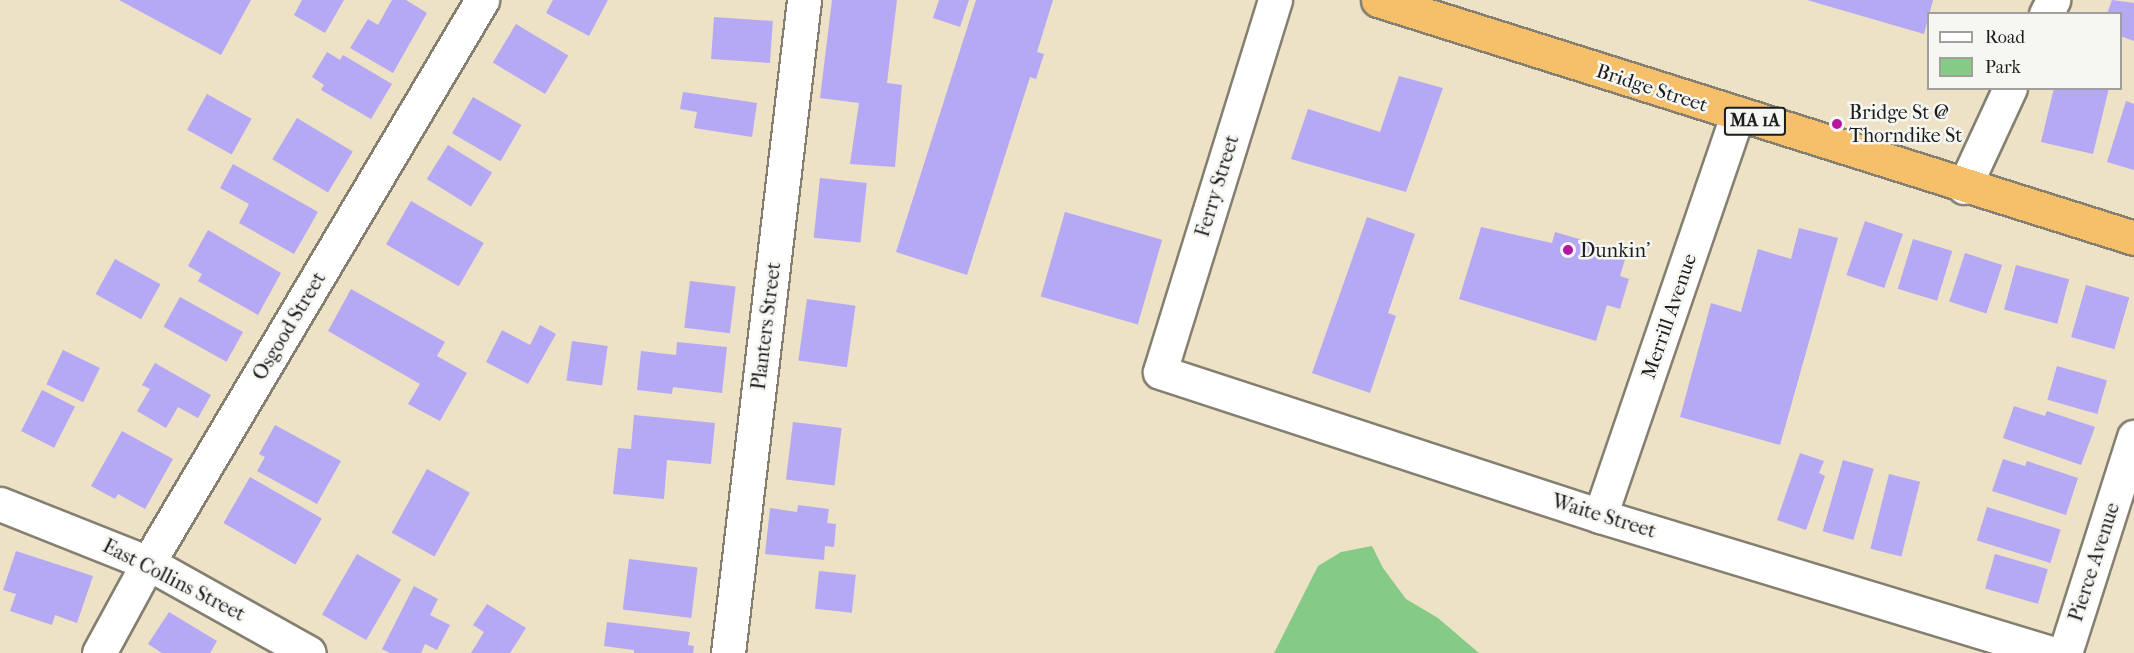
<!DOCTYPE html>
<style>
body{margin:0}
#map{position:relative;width:2134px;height:653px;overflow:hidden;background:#ede2c5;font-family:"IM FELL French Canon",serif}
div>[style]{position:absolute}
.green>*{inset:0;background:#85cb86}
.building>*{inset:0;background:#b5a8f5;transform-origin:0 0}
.roads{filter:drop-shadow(2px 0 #847f70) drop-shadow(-2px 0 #847f70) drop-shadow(0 2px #847f70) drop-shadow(0 -2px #847f70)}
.minor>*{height:33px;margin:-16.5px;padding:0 16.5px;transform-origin:16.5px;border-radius:16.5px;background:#fff}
.highway>*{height:33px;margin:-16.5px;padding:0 16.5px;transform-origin:16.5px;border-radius:16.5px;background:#f6c06b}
.dots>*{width:16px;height:16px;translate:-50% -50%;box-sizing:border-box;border:3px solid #f6f6f2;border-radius:50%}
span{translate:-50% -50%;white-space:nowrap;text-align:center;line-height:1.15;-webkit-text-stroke:5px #f6f6f2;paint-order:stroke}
.shield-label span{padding:2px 4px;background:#f6f6f2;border:2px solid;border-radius:4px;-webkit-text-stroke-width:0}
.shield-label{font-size:18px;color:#1c1c1c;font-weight:700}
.street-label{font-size:20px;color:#1c1c1c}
.poi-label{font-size:20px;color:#1c1c1c}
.left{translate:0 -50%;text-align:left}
.legend{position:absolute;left:1927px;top:12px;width:195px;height:78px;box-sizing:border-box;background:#f6f6f2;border:2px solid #9f9f9c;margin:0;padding:8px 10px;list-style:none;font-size:18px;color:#1c1c1c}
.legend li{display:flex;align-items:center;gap:12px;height:30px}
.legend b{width:30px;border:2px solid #9f9f9c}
</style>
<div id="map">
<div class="green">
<i style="clip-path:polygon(1372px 546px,1383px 568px,1406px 599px,1438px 618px,1479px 653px,1274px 653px,1318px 566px,1341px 552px)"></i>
</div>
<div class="building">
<i style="clip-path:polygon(119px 0,251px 0,221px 55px)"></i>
<i style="clip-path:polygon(302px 0,344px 0,325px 33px,294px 15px)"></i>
<i style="clip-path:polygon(392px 0,406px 0,427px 13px,393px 73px,350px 48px,368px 19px,378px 25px)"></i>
<i style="clip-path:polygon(553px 0,608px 0,589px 36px,546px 13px)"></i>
<i style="clip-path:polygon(832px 0,897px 0,887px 83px,902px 85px,895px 167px,850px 164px,859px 103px,820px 98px)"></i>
<i style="clip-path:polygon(939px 0,969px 0,960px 27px,933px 18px)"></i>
<i style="clip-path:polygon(976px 0,1053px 0,1037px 52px,1044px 54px,1036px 79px,1030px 77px,967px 275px,896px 252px)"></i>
<i style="clip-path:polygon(1807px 0,1933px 0,1924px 34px)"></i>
<i style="clip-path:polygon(2112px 0,2134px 3px,2134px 41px,2120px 36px,2120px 14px,2107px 14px)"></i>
<i style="left:714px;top:17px;width:59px;height:42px;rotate:4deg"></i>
<i style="left:516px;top:24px;width:61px;height:45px;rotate:31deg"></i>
<i style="clip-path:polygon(327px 52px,340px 60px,343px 55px,392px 84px,371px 119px,321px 90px,324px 85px,312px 77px)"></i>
<i style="clip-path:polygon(1399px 76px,1443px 88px,1406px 192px,1291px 159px,1308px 109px,1380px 132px)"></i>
<i style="clip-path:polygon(2054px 88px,2109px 88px,2093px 154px,2041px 142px)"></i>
<i style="clip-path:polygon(683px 92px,757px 103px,752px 137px,694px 128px,697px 112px,680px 109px)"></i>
<i style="left:207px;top:94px;width:51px;height:41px;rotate:29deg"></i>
<i style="left:473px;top:97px;width:56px;height:42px;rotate:30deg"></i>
<i style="clip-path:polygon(2126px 101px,2134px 104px,2134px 170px,2107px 162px)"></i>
<i style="left:297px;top:118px;width:65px;height:48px;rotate:31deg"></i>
<i style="left:448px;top:145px;width:52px;height:40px;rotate:32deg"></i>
<i style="clip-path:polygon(233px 164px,318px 212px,294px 254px,239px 223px,249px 204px,220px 188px)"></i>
<i style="left:820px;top:178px;width:47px;height:60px;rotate:6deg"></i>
<i style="left:411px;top:201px;width:84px;height:50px;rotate:30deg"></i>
<i style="left:1065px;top:212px;width:101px;height:88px;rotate:16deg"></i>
<i style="clip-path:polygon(1367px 217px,1415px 234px,1388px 313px,1396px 316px,1370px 393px,1312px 373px)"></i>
<i style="left:1865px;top:221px;width:40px;height:57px;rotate:19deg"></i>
<i style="clip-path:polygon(1481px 227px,1552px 243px,1555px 232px,1627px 253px,1620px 276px,1629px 279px,1620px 309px,1607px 305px,1596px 341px,1459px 299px)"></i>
<i style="clip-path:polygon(1799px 228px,1838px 238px,1780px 445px,1680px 417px,1711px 303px,1741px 312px,1758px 249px,1791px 259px)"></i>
<i style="clip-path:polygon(208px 230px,281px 273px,258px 315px,198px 281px,202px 274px,188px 266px)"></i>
<i style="left:1913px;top:239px;width:41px;height:52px;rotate:17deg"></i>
<i style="left:1965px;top:253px;width:39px;height:51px;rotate:18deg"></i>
<i style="left:115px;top:259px;width:52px;height:40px;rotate:29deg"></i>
<i style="left:2016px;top:265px;width:55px;height:46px;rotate:15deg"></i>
<i style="left:690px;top:281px;width:46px;height:47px;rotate:7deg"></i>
<i style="left:2086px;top:285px;width:45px;height:54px;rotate:16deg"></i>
<i style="clip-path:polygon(351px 289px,445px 342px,437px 356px,467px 373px,440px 421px,408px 404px,420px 384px,328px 331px)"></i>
<i style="left:180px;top:297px;width:72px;height:34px;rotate:29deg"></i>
<i style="left:807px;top:299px;width:49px;height:62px;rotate:8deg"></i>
<i style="clip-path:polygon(540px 325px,556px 334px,528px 384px,486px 362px,502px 330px,530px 345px)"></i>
<i style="left:572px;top:341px;width:36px;height:40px;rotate:8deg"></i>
<i style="clip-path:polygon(677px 342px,727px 347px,722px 393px,673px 387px,672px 394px,637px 390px,641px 351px,676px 355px)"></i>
<i style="left:63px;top:350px;width:41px;height:38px;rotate:26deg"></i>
<i style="clip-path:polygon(155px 363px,211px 395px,198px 418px,178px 407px,166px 428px,137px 411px,150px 389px,142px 385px)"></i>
<i style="left:2057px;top:366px;width:52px;height:35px;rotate:16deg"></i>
<i style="left:42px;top:390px;width:37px;height:46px;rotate:27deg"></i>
<i style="clip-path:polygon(2014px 406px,2045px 416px,2047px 411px,2095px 427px,2081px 465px,2003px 438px)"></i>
<i style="clip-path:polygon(634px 415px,715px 423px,711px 464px,667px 460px,664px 499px,613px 494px,618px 448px,631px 449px)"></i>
<i style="left:793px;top:422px;width:49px;height:58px;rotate:7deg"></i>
<i style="clip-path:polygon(275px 425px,341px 461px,317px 504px,257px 471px,265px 457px,259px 454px)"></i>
<i style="clip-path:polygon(122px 431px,173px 459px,145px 509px,118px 494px,115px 499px,91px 486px)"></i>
<i style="clip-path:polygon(1800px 453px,1824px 461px,1819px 473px,1825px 476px,1806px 530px,1777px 520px)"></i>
<i style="clip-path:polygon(2003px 459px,2025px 466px,2027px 461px,2078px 478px,2066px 515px,1992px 491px)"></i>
<i style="left:1843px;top:460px;width:32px;height:74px;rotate:16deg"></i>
<i style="left:427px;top:469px;width:49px;height:73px;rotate:29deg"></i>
<i style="left:1889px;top:474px;width:32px;height:77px;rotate:14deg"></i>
<i style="left:250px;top:477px;width:83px;height:53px;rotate:30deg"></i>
<i style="clip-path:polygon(798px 505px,829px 509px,827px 523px,836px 524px,834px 547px,825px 546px,824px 560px,765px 554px,770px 508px,797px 512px)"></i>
<i style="left:1987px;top:507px;width:77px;height:35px;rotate:17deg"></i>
<i style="clip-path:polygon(16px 551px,93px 576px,77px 623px,55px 615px,52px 625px,10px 611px,16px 594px,3px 590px)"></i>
<i style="left:357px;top:554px;width:51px;height:70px;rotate:30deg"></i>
<i style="left:1995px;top:554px;width:55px;height:36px;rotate:16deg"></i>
<i style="left:629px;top:559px;width:69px;height:51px;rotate:7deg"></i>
<i style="left:819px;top:571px;width:37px;height:38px;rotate:6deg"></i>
<i style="clip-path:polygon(414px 586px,438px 599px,430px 615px,450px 625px,437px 650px,425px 644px,421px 653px,390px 653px,382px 649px)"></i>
<i style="clip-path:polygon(487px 604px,526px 628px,510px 653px,471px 653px,484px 632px,473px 625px)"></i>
<i style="clip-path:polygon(169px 612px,217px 641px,210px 653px,162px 653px,148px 644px)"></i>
<i style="clip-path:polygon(607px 622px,690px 632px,688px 645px,694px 646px,693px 653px,634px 653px,634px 650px,604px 646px)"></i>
</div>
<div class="roads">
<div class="minor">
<i style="left:1275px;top:0;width:389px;rotate:107.2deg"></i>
<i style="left:1160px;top:372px;width:463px;rotate:18.1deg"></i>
<i style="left:1600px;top:516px;width:471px;rotate:16.9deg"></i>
<i style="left:2046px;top:14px;width:16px;rotate:-63deg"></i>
<i style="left:1964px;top:187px;width:109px;rotate:-65.1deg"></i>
<i style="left:0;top:504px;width:159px;rotate:21.7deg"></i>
<i style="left:148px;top:563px;width:184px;rotate:29.2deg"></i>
<i style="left:1600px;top:516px;width:423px;rotate:-71.1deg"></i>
<i style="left:99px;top:653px;width:102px;rotate:-61.4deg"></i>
<i style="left:148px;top:563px;width:655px;rotate:-59.32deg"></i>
<i style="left:728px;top:653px;width:657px;rotate:-83.36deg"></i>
<i style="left:2065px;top:653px;width:227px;rotate:-72.3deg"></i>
</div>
<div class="highway">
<i style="left:1378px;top:0;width:793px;rotate:17.47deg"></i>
</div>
</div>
<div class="dots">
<i style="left:1837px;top:124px;background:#b5179e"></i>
<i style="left:1568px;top:250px;background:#b5179e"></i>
</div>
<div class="shield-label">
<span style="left:1755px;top:121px">MA 1A</span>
</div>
<div class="street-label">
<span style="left:1652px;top:88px;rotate:18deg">Bridge Street</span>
<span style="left:1217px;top:186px;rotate:-73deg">Ferry Street</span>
<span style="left:1669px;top:316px;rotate:-71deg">Merrill Avenue</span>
<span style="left:289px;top:326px;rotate:-59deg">Osgood Street</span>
<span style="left:766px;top:326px;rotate:-83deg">Planters Street</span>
<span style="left:1604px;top:516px;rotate:17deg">Waite Street</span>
<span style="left:2094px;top:562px;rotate:-72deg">Pierce Avenue</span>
<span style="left:174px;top:580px;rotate:27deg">East Collins Street</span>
</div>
<div class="poi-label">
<span class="left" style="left:1849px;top:124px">Bridge St @<br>Thorndike St</span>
<span class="left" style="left:1580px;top:250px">Dunkin'</span>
</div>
<ul class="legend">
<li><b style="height:8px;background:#fff"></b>Road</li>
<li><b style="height:16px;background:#85cb86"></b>Park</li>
</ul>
</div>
